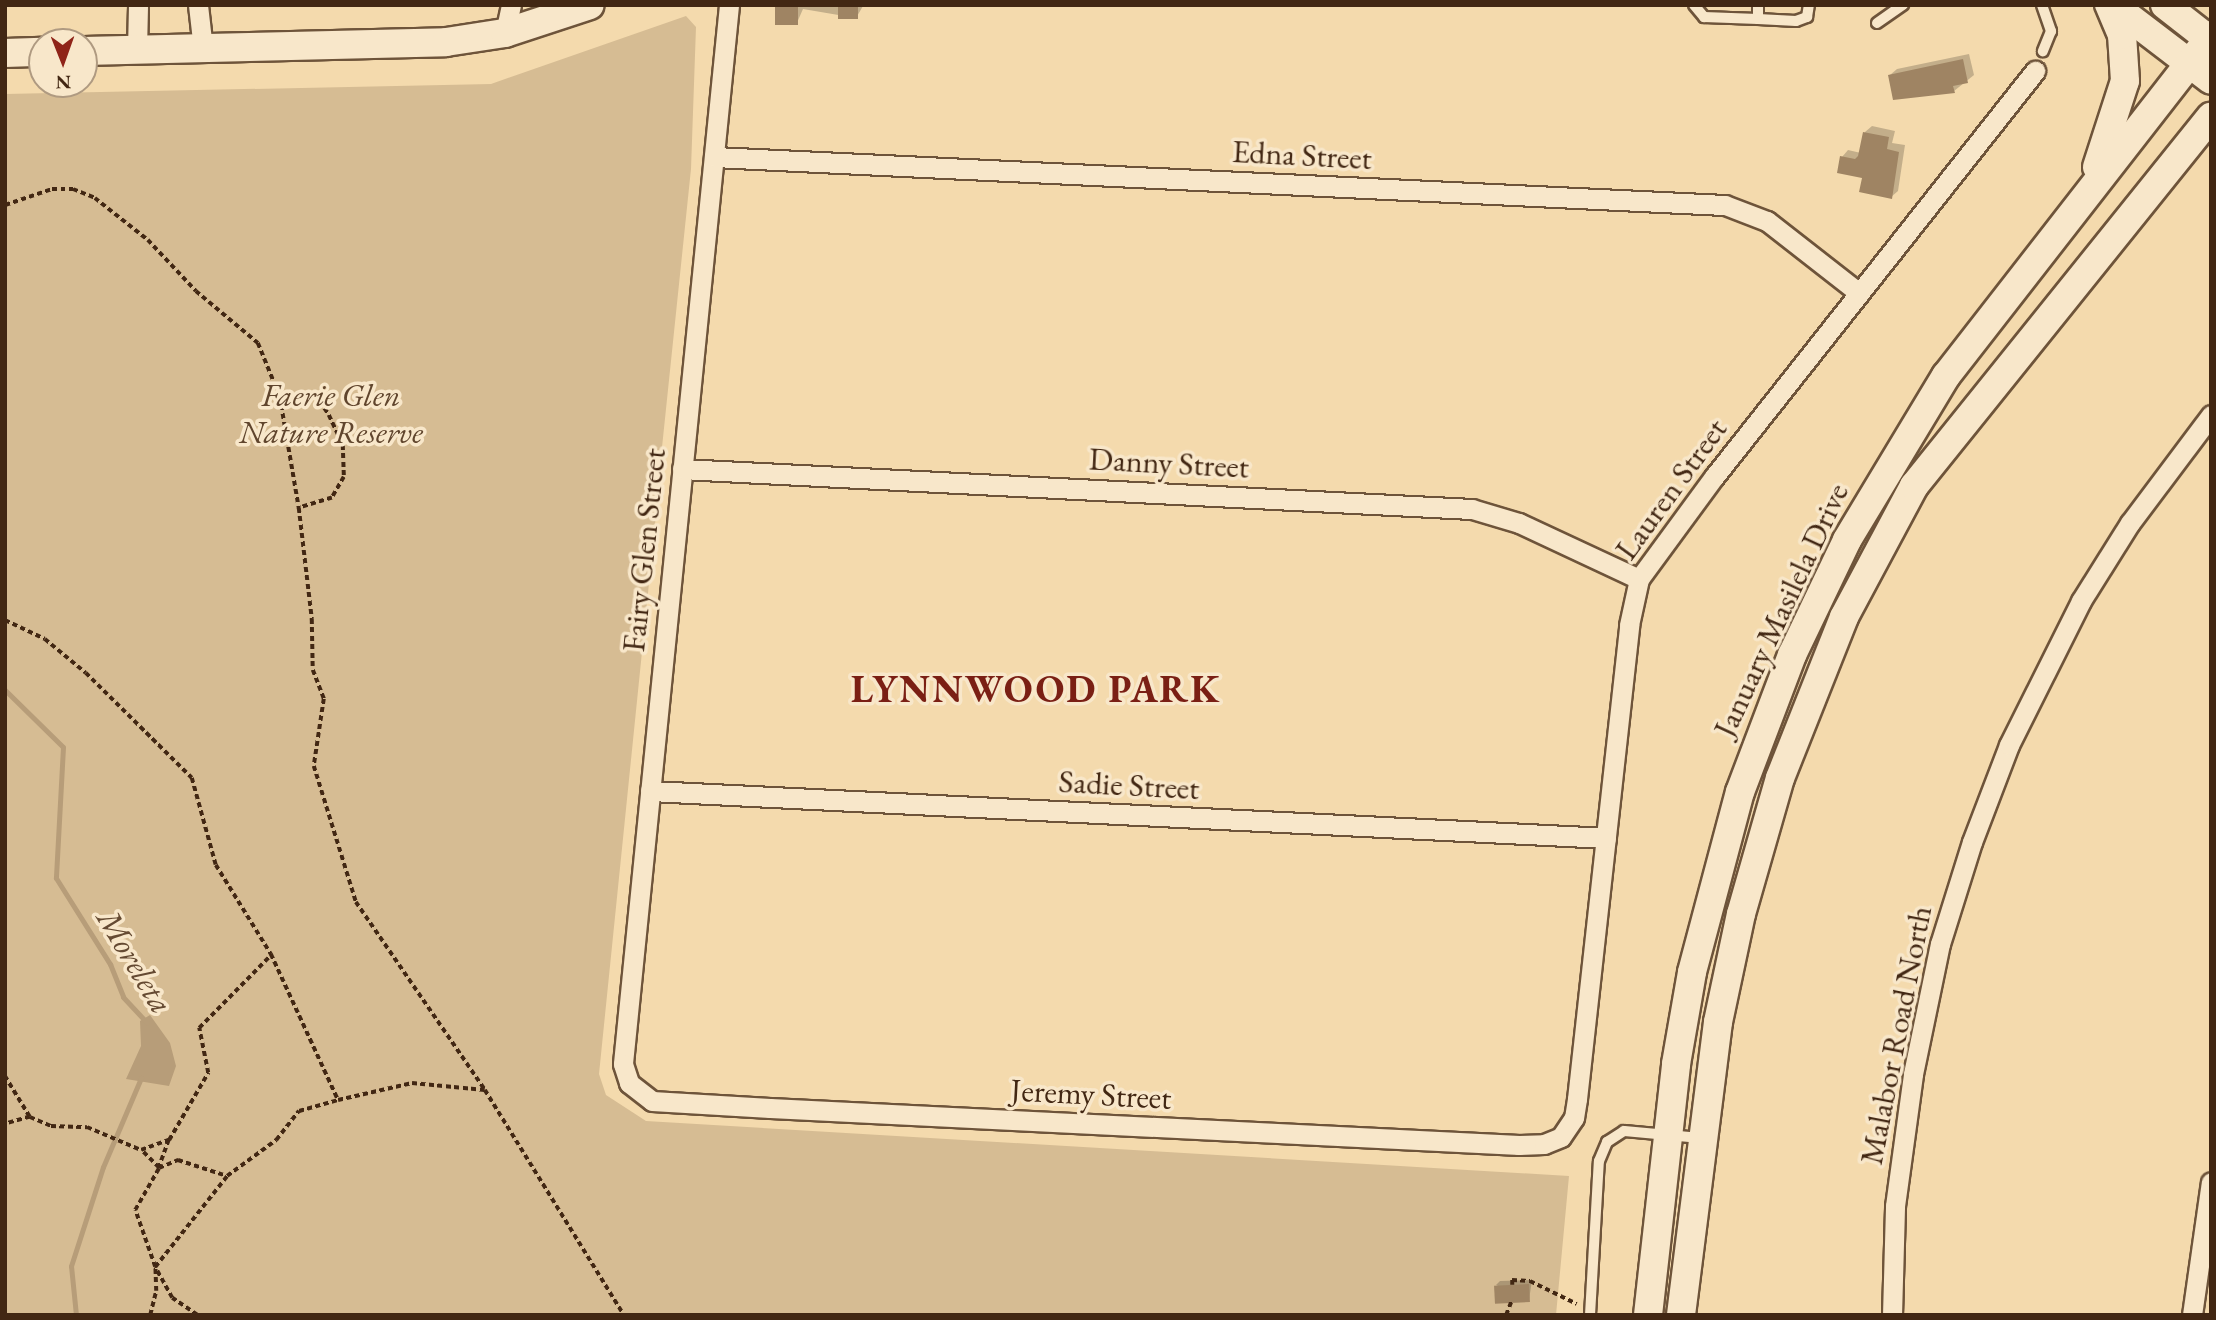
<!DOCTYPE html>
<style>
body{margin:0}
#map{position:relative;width:2216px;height:1320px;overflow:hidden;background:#f4daad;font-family:"EB Garamond",serif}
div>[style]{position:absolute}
.green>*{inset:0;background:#d6bc93}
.water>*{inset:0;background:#b79d79}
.shadow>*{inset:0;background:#0003}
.stream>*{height:5px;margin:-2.5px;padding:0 2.5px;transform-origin:2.5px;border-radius:2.5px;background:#b79d79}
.building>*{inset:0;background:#9f8463;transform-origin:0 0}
.path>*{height:3.5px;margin-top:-1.75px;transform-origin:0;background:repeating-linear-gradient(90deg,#422713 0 5px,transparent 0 8.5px)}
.roads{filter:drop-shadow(2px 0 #6e543a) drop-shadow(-2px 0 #6e543a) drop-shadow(0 2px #6e543a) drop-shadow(0 -2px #6e543a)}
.lane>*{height:10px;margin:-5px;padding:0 5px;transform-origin:5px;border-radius:5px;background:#f8e7ca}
.street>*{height:19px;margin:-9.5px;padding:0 9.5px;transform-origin:9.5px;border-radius:9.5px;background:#f8e7ca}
.secondary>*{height:28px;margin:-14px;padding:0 14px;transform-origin:14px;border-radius:14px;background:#f8e7ca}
span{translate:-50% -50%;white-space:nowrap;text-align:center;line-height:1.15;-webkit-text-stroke:7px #f8e7ca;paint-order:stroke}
.street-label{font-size:32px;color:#422713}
.park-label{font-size:32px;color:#60452d;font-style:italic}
.water-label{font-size:33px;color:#654a32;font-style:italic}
.district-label{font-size:38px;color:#7a1f14;font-weight:700;letter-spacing:2px}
.frame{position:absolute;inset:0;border:7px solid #422713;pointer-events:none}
.north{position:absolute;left:28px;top:28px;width:70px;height:70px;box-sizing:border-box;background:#f8e7ca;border:2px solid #af9a81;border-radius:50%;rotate:179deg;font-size:19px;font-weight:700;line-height:28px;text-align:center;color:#422713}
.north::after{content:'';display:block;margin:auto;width:24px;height:32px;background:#8f2418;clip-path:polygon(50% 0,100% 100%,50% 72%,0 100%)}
</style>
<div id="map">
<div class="green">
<i style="clip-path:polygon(686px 16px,696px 27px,691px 169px,661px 457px,651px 482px,659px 485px,599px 1074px,606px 1095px,646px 1121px,1569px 1176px,1556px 1315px,5px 1315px,5px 94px,491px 84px)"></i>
</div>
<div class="water">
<i style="clip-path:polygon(150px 1015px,170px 1043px,176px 1066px,169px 1086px,126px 1079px,141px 1046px,140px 1021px)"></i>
</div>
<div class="shadow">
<i style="clip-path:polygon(777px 5px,885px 5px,863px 6px,856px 18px,803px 9px,796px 25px)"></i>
<i style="clip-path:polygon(1969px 54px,1974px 75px,1954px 91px,1890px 75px,1897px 69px)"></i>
<i style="clip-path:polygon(1872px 126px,1895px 131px,1892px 143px,1905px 145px,1898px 191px,1891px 197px,1842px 157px,1848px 150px,1861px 153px,1865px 132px)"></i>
<i style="clip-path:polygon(1532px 1280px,1529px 1300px,1496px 1285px,1500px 1281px)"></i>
</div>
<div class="stream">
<i style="left:5px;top:690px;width:81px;rotate:44.5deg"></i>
<i style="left:63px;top:747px;width:131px;rotate:93.1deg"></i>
<i style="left:56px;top:878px;width:102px;rotate:57.9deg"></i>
<i style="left:110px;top:964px;width:35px;rotate:68deg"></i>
<i style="left:123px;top:997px;width:35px;rotate:47deg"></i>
<i style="left:76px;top:1315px;width:49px;rotate:-95.8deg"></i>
<i style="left:71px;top:1266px;width:104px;rotate:-72.1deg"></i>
<i style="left:103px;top:1167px;width:97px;rotate:-66.9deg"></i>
</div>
<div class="building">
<i style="left:775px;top:5px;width:23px;height:20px"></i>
<i style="left:838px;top:5px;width:20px;height:14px"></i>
<i style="clip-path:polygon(1963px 59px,1968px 83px,1953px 86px,1955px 93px,1893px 100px,1888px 75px)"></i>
<i style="clip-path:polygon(1863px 132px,1889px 137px,1887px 149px,1899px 152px,1892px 199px,1859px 192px,1862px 178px,1837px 173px,1840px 156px,1855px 159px,1858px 156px)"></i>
<i style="left:1529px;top:1284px;width:18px;height:35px;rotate:87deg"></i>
</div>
<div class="path">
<i style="left:5px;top:205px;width:50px;rotate:-18.8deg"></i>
<i style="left:52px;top:189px;width:21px"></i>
<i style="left:73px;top:189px;width:24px;rotate:22deg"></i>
<i style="left:95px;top:198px;width:68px;rotate:38.4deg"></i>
<i style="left:148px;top:240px;width:70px;rotate:46.7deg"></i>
<i style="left:196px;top:291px;width:81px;rotate:40deg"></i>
<i style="left:258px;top:343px;width:58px;rotate:67.8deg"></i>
<i style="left:280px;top:397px;width:35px;rotate:-5deg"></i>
<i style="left:315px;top:394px;width:25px;rotate:56deg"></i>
<i style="left:329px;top:415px;width:33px;rotate:65deg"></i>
<i style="left:343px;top:445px;width:32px;rotate:88deg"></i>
<i style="left:344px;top:477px;width:24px;rotate:120deg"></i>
<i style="left:332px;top:498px;width:34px;rotate:163deg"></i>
<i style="left:299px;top:508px;width:112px;rotate:83.3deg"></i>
<i style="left:312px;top:619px;width:51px;rotate:88.9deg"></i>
<i style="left:313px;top:670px;width:31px;rotate:69deg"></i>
<i style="left:324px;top:699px;width:68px;rotate:98.5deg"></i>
<i style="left:314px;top:766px;width:142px;rotate:72.8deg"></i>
<i style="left:356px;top:902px;width:228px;rotate:55.5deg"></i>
<i style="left:280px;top:397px;width:113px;rotate:80.3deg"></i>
<i style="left:5px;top:620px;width:44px;rotate:25.4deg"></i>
<i style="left:45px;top:639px;width:53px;rotate:39.7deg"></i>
<i style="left:86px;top:673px;width:149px;rotate:44.7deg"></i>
<i style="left:192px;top:778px;width:90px;rotate:74.6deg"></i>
<i style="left:216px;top:865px;width:105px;rotate:58.3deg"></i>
<i style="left:271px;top:954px;width:161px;rotate:65.3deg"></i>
<i style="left:338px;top:1100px;width:76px;rotate:-12.9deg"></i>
<i style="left:412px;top:1083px;width:73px;rotate:5.5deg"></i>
<i style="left:485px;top:1090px;width:264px;rotate:58.3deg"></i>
<i style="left:5px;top:1076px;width:48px;rotate:58.6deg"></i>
<i style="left:30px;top:1117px;width:26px;rotate:164deg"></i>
<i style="left:30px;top:1117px;width:23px;rotate:23deg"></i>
<i style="left:51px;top:1126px;width:36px;rotate:2deg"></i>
<i style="left:87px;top:1127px;width:59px;rotate:23.1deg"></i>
<i style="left:169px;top:1140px;width:30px;rotate:110deg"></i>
<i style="left:159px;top:1168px;width:21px;rotate:-23deg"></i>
<i style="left:178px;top:1160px;width:52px;rotate:18.1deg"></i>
<i style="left:227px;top:1176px;width:61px;rotate:-36.3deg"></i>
<i style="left:276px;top:1140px;width:37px;rotate:-52deg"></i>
<i style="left:299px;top:1111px;width:41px;rotate:-15.8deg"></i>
<i style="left:1512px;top:1285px;width:5px;rotate:-90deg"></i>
<i style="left:1512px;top:1280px;width:18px;rotate:3deg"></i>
<i style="left:1530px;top:1281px;width:52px;rotate:26.1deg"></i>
<i style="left:150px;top:1315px;width:25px;rotate:-76deg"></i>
<i style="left:156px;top:1291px;width:24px;rotate:-92deg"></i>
<i style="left:155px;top:1267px;width:60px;rotate:-109.3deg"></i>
<i style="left:135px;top:1210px;width:48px;rotate:-60.3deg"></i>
<i style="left:159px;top:1168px;width:25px;rotate:-135deg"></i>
<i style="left:141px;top:1150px;width:30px;rotate:-20deg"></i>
<i style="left:169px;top:1140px;width:78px;rotate:-59.8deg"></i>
<i style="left:208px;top:1073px;width:46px;rotate:-101.3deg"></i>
<i style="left:199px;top:1028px;width:103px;rotate:-45.4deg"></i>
<i style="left:197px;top:1315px;width:30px;rotate:-146deg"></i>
<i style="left:172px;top:1298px;width:35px;rotate:-119deg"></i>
<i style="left:155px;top:1267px;width:116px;rotate:-51.6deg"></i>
<i style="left:1506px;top:1315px;width:14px;rotate:-69deg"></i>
</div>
<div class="roads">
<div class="lane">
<i style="left:1694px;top:5px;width:16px;rotate:50deg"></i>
<i style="left:1704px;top:17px;width:54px;rotate:2.1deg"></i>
<i style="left:1758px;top:5px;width:14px;rotate:90deg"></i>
<i style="left:1758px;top:19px;width:38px;rotate:3deg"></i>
<i style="left:1796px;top:21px;width:12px;rotate:-20deg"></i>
<i style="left:1807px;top:17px;width:12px;rotate:-81deg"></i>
<i style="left:2042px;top:5px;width:28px;rotate:71deg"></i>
<i style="left:2051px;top:31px;width:22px;rotate:112deg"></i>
<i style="left:1877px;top:23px;width:32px;rotate:-35deg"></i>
<i style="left:1590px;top:1315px;width:154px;rotate:-86.7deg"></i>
<i style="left:1599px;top:1161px;width:21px;rotate:-67deg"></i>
<i style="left:1607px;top:1142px;width:20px;rotate:-33deg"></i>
<i style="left:1624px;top:1131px;width:77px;rotate:5.2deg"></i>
</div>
<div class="street">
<i style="left:198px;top:5px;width:44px;rotate:83.5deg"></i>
<i style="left:729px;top:5px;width:1064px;rotate:95.72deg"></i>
<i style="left:623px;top:1064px;width:20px;rotate:72deg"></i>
<i style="left:629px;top:1083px;width:29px;rotate:38deg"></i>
<i style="left:652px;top:1101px;width:118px;rotate:3.4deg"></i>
<i style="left:770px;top:1108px;width:750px;rotate:2.83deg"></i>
<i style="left:1519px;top:1145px;width:25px;rotate:-2deg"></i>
<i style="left:1544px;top:1144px;width:18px;rotate:-22deg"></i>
<i style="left:1561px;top:1137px;width:23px;rotate:-56deg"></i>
<i style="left:1574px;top:1118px;width:19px;rotate:-81deg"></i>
<i style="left:1577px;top:1099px;width:477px;rotate:-83.7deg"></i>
<i style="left:1629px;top:625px;width:47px;rotate:-77.7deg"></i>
<i style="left:1639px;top:579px;width:127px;rotate:-53.7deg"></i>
<i style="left:1714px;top:477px;width:518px;rotate:-51.67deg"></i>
<i style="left:505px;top:33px;width:29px;rotate:-78deg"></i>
<i style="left:137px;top:50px;width:45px;rotate:-88.7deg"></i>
<i style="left:714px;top:157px;width:1012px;rotate:2.72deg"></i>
<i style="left:1725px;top:205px;width:45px;rotate:20.9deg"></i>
<i style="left:1767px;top:221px;width:117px;rotate:38deg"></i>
<i style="left:682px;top:469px;width:791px;rotate:2.9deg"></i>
<i style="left:1472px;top:509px;width:49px;rotate:16.6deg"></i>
<i style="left:1519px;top:523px;width:132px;rotate:25deg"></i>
<i style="left:650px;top:791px;width:957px;rotate:2.81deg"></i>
<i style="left:1892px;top:1315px;width:109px;rotate:-88.4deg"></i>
<i style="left:1895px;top:1206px;width:133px;rotate:-82.2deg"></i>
<i style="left:1913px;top:1074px;width:133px;rotate:-78.3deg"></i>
<i style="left:1940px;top:944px;width:107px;rotate:-72.6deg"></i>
<i style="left:1972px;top:842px;width:104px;rotate:-69.1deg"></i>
<i style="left:2009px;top:745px;width:161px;rotate:-63.4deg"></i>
<i style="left:2081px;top:601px;width:92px;rotate:-57.9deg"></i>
<i style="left:2130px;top:523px;width:135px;rotate:-53.1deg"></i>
<i style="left:2192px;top:1315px;width:134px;rotate:-81.9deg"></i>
</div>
<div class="secondary">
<i style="left:2113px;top:5px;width:123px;rotate:37.4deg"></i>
<i style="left:2165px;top:5px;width:58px;rotate:38deg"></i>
<i style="left:84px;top:51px;width:362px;rotate:-1.4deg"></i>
<i style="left:446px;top:42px;width:60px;rotate:-8.7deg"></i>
<i style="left:505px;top:33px;width:89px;rotate:-18.2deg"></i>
<i style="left:5px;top:53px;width:37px;rotate:-2deg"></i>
<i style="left:2097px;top:167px;width:90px;rotate:-72deg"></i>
<i style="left:2125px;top:81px;width:46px;rotate:-93.7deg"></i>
<i style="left:2122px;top:35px;width:33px;rotate:-113deg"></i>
<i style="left:1648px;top:1315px;width:253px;rotate:-83.6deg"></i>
<i style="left:1676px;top:1064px;width:93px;rotate:-80.1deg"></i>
<i style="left:1692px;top:972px;width:186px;rotate:-75.1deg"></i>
<i style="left:1740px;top:792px;width:147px;rotate:-69.2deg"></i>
<i style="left:1792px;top:655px;width:127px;rotate:-64.4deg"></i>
<i style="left:1847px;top:540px;width:192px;rotate:-58.9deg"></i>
<i style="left:1946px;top:376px;width:432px;rotate:-52.1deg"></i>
<i style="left:1681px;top:1315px;width:295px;rotate:-82.8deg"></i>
<i style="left:1718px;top:1022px;width:110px;rotate:-78deg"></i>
<i style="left:1741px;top:914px;width:141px;rotate:-74deg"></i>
<i style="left:1780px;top:778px;width:173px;rotate:-68.3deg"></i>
<i style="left:1844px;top:617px;width:149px;rotate:-61.9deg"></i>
<i style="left:1914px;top:486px;width:474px;rotate:-51.2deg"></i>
</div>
</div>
<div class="street-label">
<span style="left:1302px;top:155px;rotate:3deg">Edna Street</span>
<span style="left:1169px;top:463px;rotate:3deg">Danny Street</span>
<span style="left:1671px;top:489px;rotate:-54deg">Lauren Street</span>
<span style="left:644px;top:550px;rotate:-84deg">Fairy Glen Street</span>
<span style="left:1781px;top:610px;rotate:-65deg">January Masilela Drive</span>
<span style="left:1129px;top:785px;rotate:3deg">Sadie Street</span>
<span style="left:1896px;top:1035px;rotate:-79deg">Malabor Road North</span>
<span style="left:1091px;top:1094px;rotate:3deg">Jeremy Street</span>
</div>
<div class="park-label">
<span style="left:331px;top:414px">Faerie Glen<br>Nature Reserve</span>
</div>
<div class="water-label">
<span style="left:135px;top:961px;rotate:59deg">Moreleta</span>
</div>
<div class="district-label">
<span style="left:1036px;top:689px">LYNNWOOD PARK</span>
</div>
<div class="frame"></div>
<div class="north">N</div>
</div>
